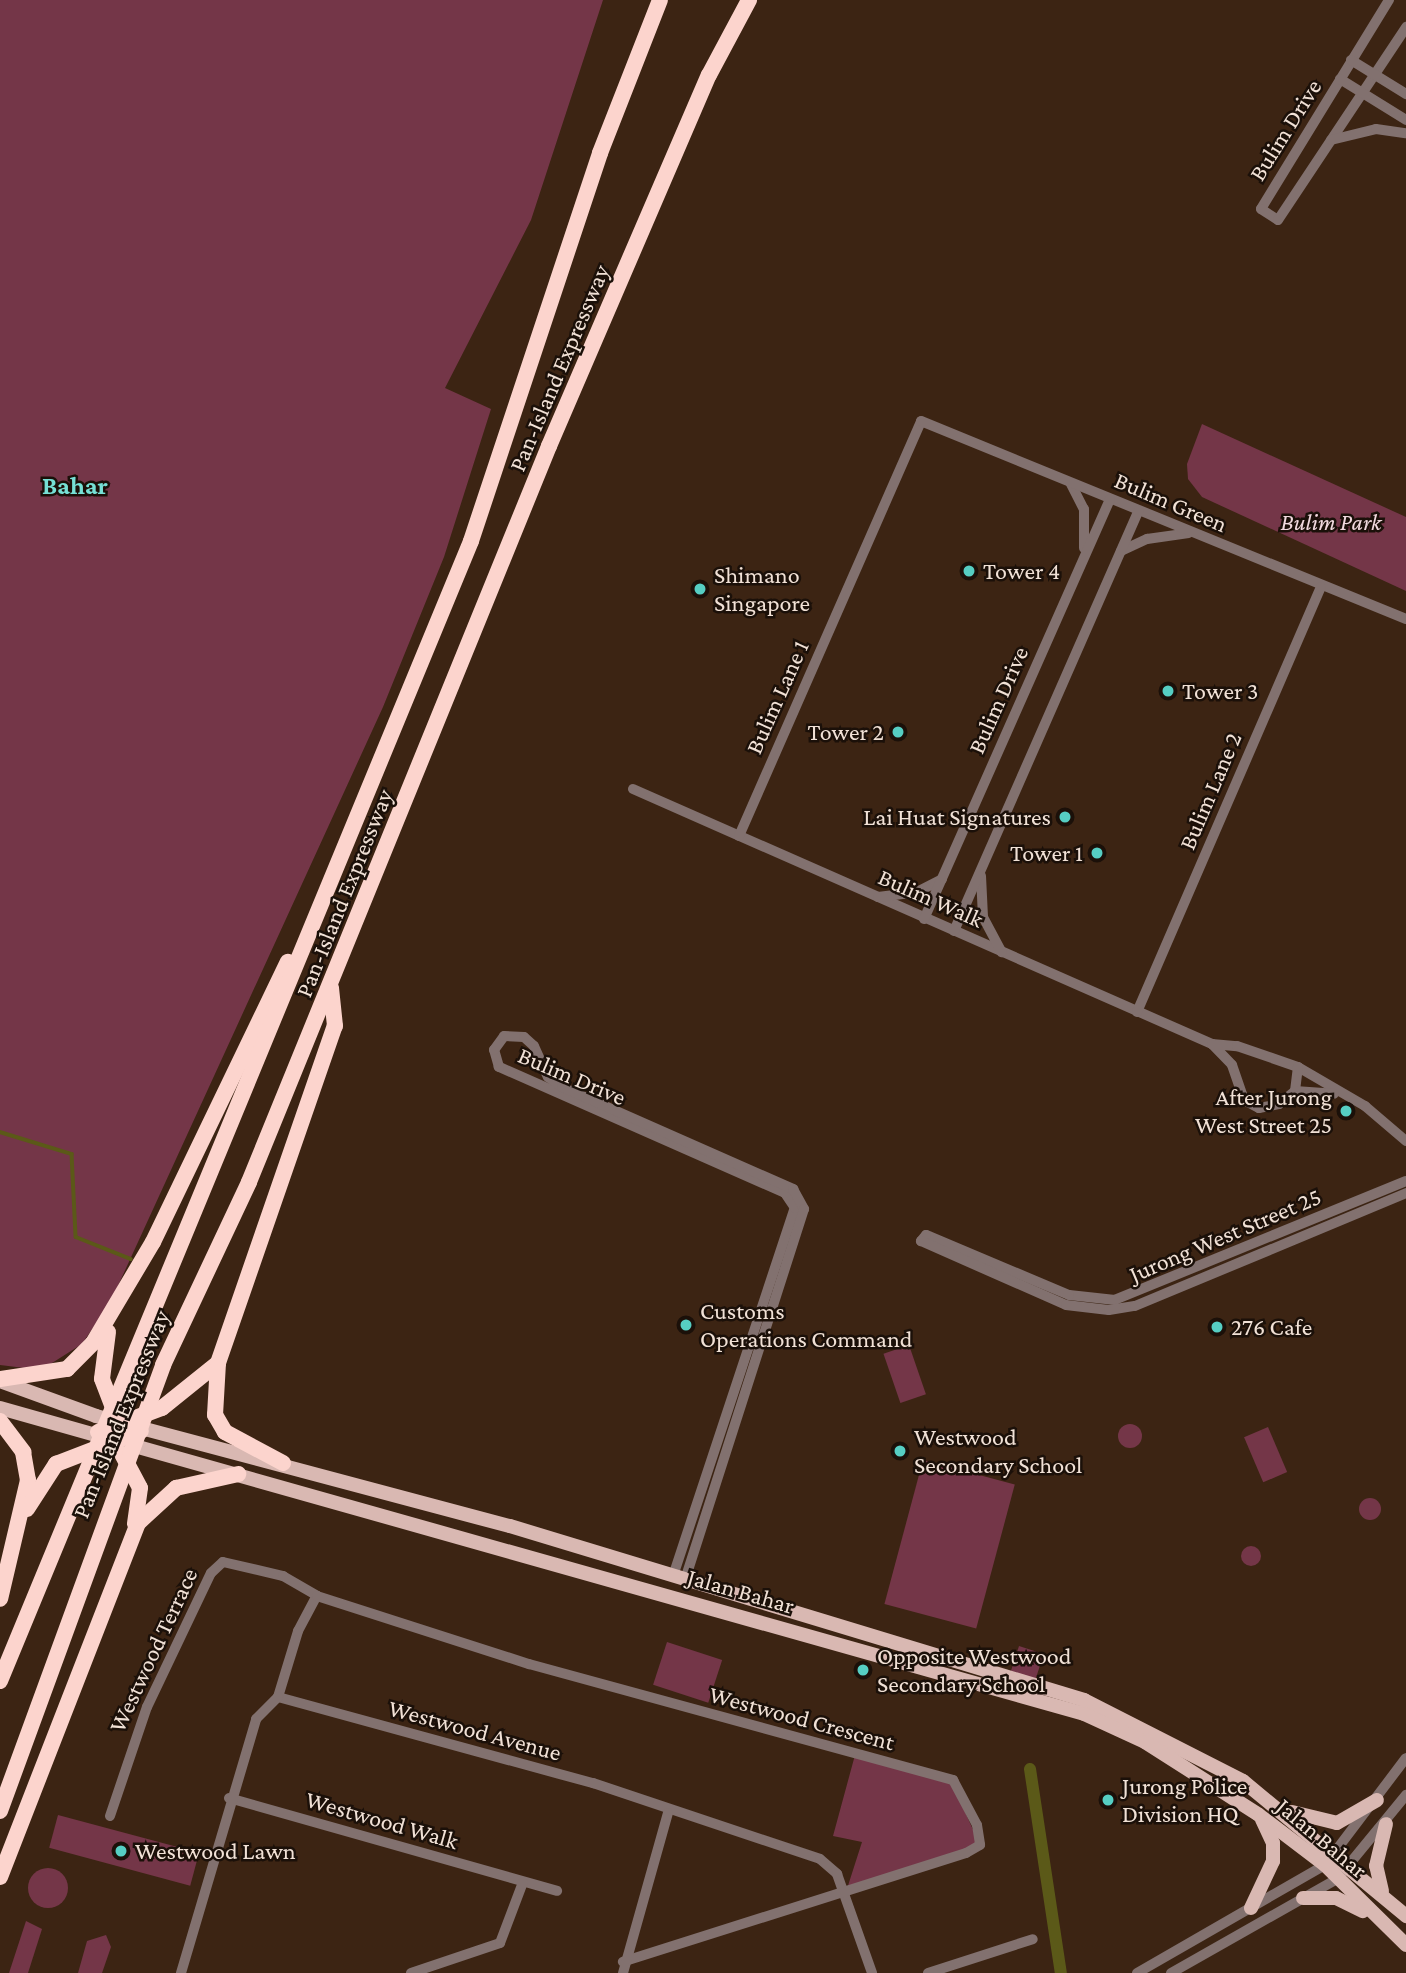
<!DOCTYPE html>
<style>
body{margin:0}
#map{position:relative;width:1406px;height:1973px;overflow:hidden;background:#3c2413;font-family:"Crimson Pro",serif}
div>[style]{position:absolute}
.green>*{inset:0;background:#743648;transform-origin:0 0}
.round{border-radius:50%}
.stream>*{height:3.5px;margin:-1.75px;padding:0 1.75px;transform-origin:1.75px;border-radius:1.75px;background:#5b5918}
.canal>*{height:12px;margin:-6px;padding:0 6px;transform-origin:6px;border-radius:6px;background:#5b5918}
.minor>*{height:10px;margin:-5px;padding:0 5px;transform-origin:5px;border-radius:5px;background:#82716f}
.major>*{height:14px;margin:-7px;padding:0 7px;transform-origin:7px;border-radius:7px;background:#d9b8b2}
.highway>*{height:16px;margin:-8px;padding:0 8px;transform-origin:8px;border-radius:8px;background:#fcd4cd}
.dots>*{width:19px;height:19px;translate:-50% -50%;box-sizing:border-box;border:4px solid #1b1009;border-radius:50%}
span{translate:-50% -50%;white-space:nowrap;text-align:center;line-height:1.15;-webkit-text-stroke:5px #1b1009;paint-order:stroke}
.street-label{font-size:24px;color:#f1e1d6}
.park-label{font-size:24px;color:#f2dadf;font-style:italic}
.poi-label{font-size:24px;color:#f1e1d6}
.left{translate:0 -50%;text-align:left}
.right{translate:-100% -50%;text-align:right}
.neighbourhood-label{font-size:26px;color:#76e0d5;font-weight:700}
</style>
<div id="map">
<div class="green">
<i style="clip-path:polygon(0 0,603px 0,531px 220px,445px 388px,491px 409px,444px 557px,383px 707px,111px 1301px,82px 1344px,41px 1370px,0 1365px)"></i>
<i style="clip-path:polygon(1202px 424px,1406px 517px,1406px 591px,1202px 497px,1188px 479px,1187px 464px)"></i>
<i style="left:909px;top:1345px;width:52px;height:27px;rotate:71deg"></i>
<i class="round" style="left:1118px;top:1424px;width:24px;height:24px"></i>
<i style="left:1268px;top:1427px;width:49px;height:26px;rotate:67deg"></i>
<i style="left:923px;top:1460px;width:95px;height:149px;rotate:15deg"></i>
<i class="round" style="left:1359px;top:1498px;width:22px;height:22px"></i>
<i class="round" style="left:1241px;top:1546px;width:20px;height:20px"></i>
<i style="left:667px;top:1642px;width:58px;height:45px;rotate:18deg"></i>
<i style="left:1019px;top:1646px;width:26px;height:27px;rotate:18deg"></i>
<i style="clip-path:polygon(855px 1755px,950px 1779px,980px 1845px,845px 1895px,862px 1842px,833px 1836px)"></i>
<i style="left:58px;top:1815px;width:146px;height:34px;rotate:15deg"></i>
<i class="round" style="left:28px;top:1868px;width:40px;height:40px"></i>
<i style="clip-path:polygon(26px 1921px,42px 1929px,28px 1973px,9px 1973px)"></i>
<i style="clip-path:polygon(106px 1935px,111px 1947px,102px 1973px,78px 1973px,87px 1941px)"></i>
</div>
<div class="stream">
<i style="left:0;top:1132px;width:75px;rotate:17deg"></i>
<i style="left:72px;top:1154px;width:83px;rotate:87.2deg"></i>
<i style="left:76px;top:1237px;width:59px;rotate:21.8deg"></i>
</div>
<div class="canal">
<i style="left:1030px;top:1769px;width:206px;rotate:81.4deg"></i>
</div>
<div class="minor">
<i style="left:1389px;top:0;width:245px;rotate:121.5deg"></i>
<i style="left:1261px;top:209px;width:20px;rotate:33deg"></i>
<i style="left:1278px;top:220px;width:232px;rotate:-56.4deg"></i>
<i style="left:1351px;top:60px;width:65px;rotate:31.7deg"></i>
<i style="left:1340px;top:79px;width:78px;rotate:31.8deg"></i>
<i style="left:1331px;top:140px;width:46px;rotate:-13.7deg"></i>
<i style="left:1376px;top:129px;width:30px;rotate:8deg"></i>
<i style="left:1071px;top:484px;width:28px;rotate:63deg"></i>
<i style="left:1084px;top:509px;width:39px;rotate:90deg"></i>
<i style="left:1121px;top:551px;width:29px;rotate:-25deg"></i>
<i style="left:1147px;top:539px;width:42px;rotate:-8.1deg"></i>
<i style="left:633px;top:789px;width:633px;rotate:23.77deg"></i>
<i style="left:1212px;top:1044px;width:25px;rotate:5deg"></i>
<i style="left:1237px;top:1046px;width:65px;rotate:19deg"></i>
<i style="left:1298px;top:1067px;width:78px;rotate:30.2deg"></i>
<i style="left:1365px;top:1106px;width:54px;rotate:40.5deg"></i>
<i style="left:739px;top:836px;width:453px;rotate:-66.3deg"></i>
<i style="left:921px;top:421px;width:524px;rotate:22.21deg"></i>
<i style="left:981px;top:876px;width:41px;rotate:87.2deg"></i>
<i style="left:983px;top:917px;width:40px;rotate:62deg"></i>
<i style="left:878px;top:897px;width:39px;rotate:-7deg"></i>
<i style="left:917px;top:892px;width:28px;rotate:-27deg"></i>
<i style="left:924px;top:919px;width:459px;rotate:-66.1deg"></i>
<i style="left:954px;top:931px;width:459px;rotate:-66.3deg"></i>
<i style="left:1137px;top:1012px;width:463px;rotate:-66.6deg"></i>
<i style="left:1212px;top:1044px;width:29px;rotate:46deg"></i>
<i style="left:1232px;top:1065px;width:37px;rotate:71deg"></i>
<i style="left:1244px;top:1100px;width:17px;rotate:28deg"></i>
<i style="left:1259px;top:1108px;width:20px;rotate:-11deg"></i>
<i style="left:1279px;top:1104px;width:21px;rotate:-39deg"></i>
<i style="left:1295px;top:1091px;width:24px;rotate:-83deg"></i>
<i style="left:1295px;top:1091px;width:39px;rotate:4deg"></i>
<i style="left:1406px;top:1181px;width:314px;rotate:157.8deg"></i>
<i style="left:1115px;top:1300px;width:46px;rotate:-173.8deg"></i>
<i style="left:1069px;top:1295px;width:155px;rotate:-157.2deg"></i>
<i style="left:926px;top:1235px;width:8px;rotate:130deg"></i>
<i style="left:921px;top:1241px;width:158px;rotate:23.8deg"></i>
<i style="left:1066px;top:1305px;width:43px;rotate:6.6deg"></i>
<i style="left:1109px;top:1310px;width:26px;rotate:-9deg"></i>
<i style="left:1135px;top:1306px;width:294px;rotate:-22.6deg"></i>
<i style="left:673px;top:1576px;width:388px;rotate:-71.7deg"></i>
<i style="left:795px;top:1208px;width:18px;rotate:-124deg"></i>
<i style="left:785px;top:1193px;width:313px;rotate:-156.2deg"></i>
<i style="left:499px;top:1067px;width:18px;rotate:-106deg"></i>
<i style="left:494px;top:1050px;width:17px;rotate:-54deg"></i>
<i style="left:504px;top:1036px;width:20px;rotate:3deg"></i>
<i style="left:524px;top:1037px;width:13px;rotate:42deg"></i>
<i style="left:534px;top:1046px;width:34px;rotate:66deg"></i>
<i style="left:548px;top:1077px;width:17px;rotate:36deg"></i>
<i style="left:562px;top:1087px;width:253px;rotate:23.8deg"></i>
<i style="left:793px;top:1189px;width:23px;rotate:61deg"></i>
<i style="left:804px;top:1209px;width:389px;rotate:107.8deg"></i>
<i style="left:278px;top:1697px;width:327px;rotate:15.3deg"></i>
<i style="left:593px;top:1783px;width:239px;rotate:18.5deg"></i>
<i style="left:820px;top:1859px;width:23px;rotate:41deg"></i>
<i style="left:837px;top:1874px;width:105px;rotate:70.5deg"></i>
<i style="left:278px;top:1697px;width:69px;rotate:-73.1deg"></i>
<i style="left:298px;top:1631px;width:40px;rotate:-62deg"></i>
<i style="left:229px;top:1798px;width:341px;rotate:15.8deg"></i>
<i style="left:110px;top:1816px;width:115px;rotate:-71.3deg"></i>
<i style="left:147px;top:1707px;width:148px;rotate:-64.5deg"></i>
<i style="left:211px;top:1573px;width:16px;rotate:-43deg"></i>
<i style="left:223px;top:1562px;width:62px;rotate:13.1deg"></i>
<i style="left:283px;top:1576px;width:39px;rotate:30deg"></i>
<i style="left:317px;top:1596px;width:223px;rotate:17.8deg"></i>
<i style="left:529px;top:1664px;width:440px;rotate:15.3deg"></i>
<i style="left:953px;top:1780px;width:51px;rotate:61.9deg"></i>
<i style="left:977px;top:1825px;width:20px;rotate:81deg"></i>
<i style="left:980px;top:1845px;width:16px;rotate:150deg"></i>
<i style="left:966px;top:1853px;width:360px;rotate:162.4deg"></i>
<i style="left:181px;top:1973px;width:265px;rotate:-73.5deg"></i>
<i style="left:256px;top:1719px;width:31px;rotate:-45deg"></i>
<i style="left:411px;top:1973px;width:94px;rotate:-18.6deg"></i>
<i style="left:500px;top:1943px;width:65px;rotate:-69.3deg"></i>
<i style="left:623px;top:1973px;width:166px;rotate:-74.3deg"></i>
<i style="left:928px;top:1973px;width:110px;rotate:-17.9deg"></i>
<i style="left:1137px;top:1973px;width:217px;rotate:-29.9deg"></i>
<i style="left:1325px;top:1865px;width:134px;rotate:-52.9deg"></i>
<i style="left:1171px;top:1973px;width:191px;rotate:-29.5deg"></i>
<i style="left:1337px;top:1879px;width:109px;rotate:-50.6deg"></i>
</div>
<div class="major">
<i style="left:0;top:1381px;width:102px;rotate:20deg"></i>
<i style="left:96px;top:1416px;width:428px;rotate:14.9deg"></i>
<i style="left:510px;top:1526px;width:600px;rotate:16.86deg"></i>
<i style="left:1084px;top:1700px;width:178px;rotate:27deg"></i>
<i style="left:1243px;top:1781px;width:212px;rotate:39.6deg"></i>
<i style="left:0;top:1408px;width:1126px;rotate:15.76deg"></i>
<i style="left:1084px;top:1714px;width:67px;rotate:24.7deg"></i>
<i style="left:1145px;top:1742px;width:135px;rotate:32.6deg"></i>
<i style="left:1259px;top:1815px;width:83px;rotate:37.1deg"></i>
<i style="left:1325px;top:1865px;width:114px;rotate:44.6deg"></i>
<i style="left:1292px;top:1812px;width:46px;rotate:13.7deg"></i>
<i style="left:1337px;top:1823px;width:46px;rotate:-29.9deg"></i>
<i style="left:1382px;top:1891px;width:26px;rotate:-103deg"></i>
<i style="left:1376px;top:1866px;width:43px;rotate:-76.6deg"></i>
<i style="left:1303px;top:1898px;width:33px"></i>
<i style="left:1336px;top:1898px;width:30px;rotate:26deg"></i>
<i style="left:1251px;top:1908px;width:52px;rotate:-64.9deg"></i>
<i style="left:1273px;top:1861px;width:18px;rotate:-90deg"></i>
<i style="left:1273px;top:1843px;width:26px;rotate:-115deg"></i>
</div>
<div class="highway">
<i style="left:108px;top:1332px;width:47px;rotate:97.3deg"></i>
<i style="left:102px;top:1379px;width:34px;rotate:69deg"></i>
<i style="left:0;top:1379px;width:68px;rotate:-8.5deg"></i>
<i style="left:67px;top:1369px;width:37px;rotate:-45deg"></i>
<i style="left:93px;top:1343px;width:117px;rotate:-59.3deg"></i>
<i style="left:153px;top:1242px;width:311px;rotate:-64.3deg"></i>
<i style="left:0;top:1421px;width:39px;rotate:53deg"></i>
<i style="left:23px;top:1452px;width:28px;rotate:80deg"></i>
<i style="left:28px;top:1480px;width:122px;rotate:103.2deg"></i>
<i style="left:98px;top:1432px;width:68px;rotate:-20.6deg"></i>
<i style="left:162px;top:1408px;width:72px;rotate:-38.8deg"></i>
<i style="left:122px;top:1454px;width:38px;rotate:62deg"></i>
<i style="left:140px;top:1488px;width:36px;rotate:98deg"></i>
<i style="left:283px;top:1463px;width:66px;rotate:-151.9deg"></i>
<i style="left:225px;top:1432px;width:20px;rotate:-120deg"></i>
<i style="left:215px;top:1415px;width:52px;rotate:-86.7deg"></i>
<i style="left:218px;top:1363px;width:357px;rotate:-70.9deg"></i>
<i style="left:335px;top:1026px;width:39px;rotate:-96deg"></i>
<i style="left:27px;top:1509px;width:54px;rotate:-57.2deg"></i>
<i style="left:56px;top:1464px;width:91px;rotate:-21.2deg"></i>
<i style="left:0;top:1681px;width:1233px;rotate:-67.55deg"></i>
<i style="left:471px;top:541px;width:409px;rotate:-71.6deg"></i>
<i style="left:600px;top:153px;width:164px;rotate:-68.6deg"></i>
<i style="left:0;top:1811px;width:475px;rotate:-69.9deg"></i>
<i style="left:163px;top:1365px;width:202px;rotate:-64.8deg"></i>
<i style="left:249px;top:1182px;width:795px;rotate:-67.82deg"></i>
<i style="left:549px;top:446px;width:404px;rotate:-66.7deg"></i>
<i style="left:709px;top:75px;width:85px;rotate:-61.9deg"></i>
<i style="left:0;top:1877px;width:380px;rotate:-68.7deg"></i>
<i style="left:138px;top:1523px;width:52px;rotate:-42.6deg"></i>
<i style="left:176px;top:1488px;width:64px;rotate:-12.7deg"></i>
</div>
<div class="dots">
<i style="left:969px;top:571px;background:#56cec3"></i>
<i style="left:700px;top:589px;background:#56cec3"></i>
<i style="left:1168px;top:691px;background:#56cec3"></i>
<i style="left:898px;top:732px;background:#56cec3"></i>
<i style="left:1065px;top:817px;background:#56cec3"></i>
<i style="left:1097px;top:853px;background:#56cec3"></i>
<i style="left:1346px;top:1111px;background:#56cec3"></i>
<i style="left:686px;top:1325px;background:#56cec3"></i>
<i style="left:1217px;top:1327px;background:#56cec3"></i>
<i style="left:900px;top:1451px;background:#56cec3"></i>
<i style="left:863px;top:1670px;background:#56cec3"></i>
<i style="left:1108px;top:1800px;background:#56cec3"></i>
<i style="left:121px;top:1851px;background:#56cec3"></i>
</div>
<div class="street-label">
<span style="left:1285px;top:130px;rotate:-58deg">Bulim Drive</span>
<span style="left:559px;top:368px;rotate:-67deg">Pan-Island Expressway</span>
<span style="left:1171px;top:502px;rotate:23deg">Bulim Green</span>
<span style="left:777px;top:697px;rotate:-66deg">Bulim Lane 1</span>
<span style="left:998px;top:700px;rotate:-66deg">Bulim Drive</span>
<span style="left:1210px;top:791px;rotate:-67deg">Bulim Lane 2</span>
<span style="left:344px;top:893px;rotate:-68deg">Pan-Island Expressway</span>
<span style="left:931px;top:898px;rotate:24deg">Bulim Walk</span>
<span style="left:572px;top:1076px;rotate:23deg">Bulim Drive</span>
<span style="left:1225px;top:1235px;rotate:-23deg">Jurong West Street 25</span>
<span style="left:121px;top:1414px;rotate:-68deg">Pan-Island Expressway</span>
<span style="left:741px;top:1591px;rotate:16deg">Jalan Bahar</span>
<span style="left:153px;top:1650px;rotate:-65deg">Westwood Terrace</span>
<span style="left:802px;top:1718px;rotate:15deg">Westwood Crescent</span>
<span style="left:475px;top:1730px;rotate:15deg">Westwood Avenue</span>
<span style="left:382px;top:1820px;rotate:16deg">Westwood Walk</span>
<span style="left:1322px;top:1838px;rotate:40deg">Jalan Bahar</span>
</div>
<div class="park-label">
<span style="left:1331px;top:522px">Bulim Park</span>
</div>
<div class="poi-label">
<span class="left" style="left:983px;top:571px">Tower 4</span>
<span class="left" style="left:714px;top:589px">Shimano<br>Singapore</span>
<span class="left" style="left:1182px;top:691px">Tower 3</span>
<span class="right" style="left:884px;top:732px">Tower 2</span>
<span class="right" style="left:1051px;top:817px">Lai Huat Signatures</span>
<span class="right" style="left:1083px;top:853px">Tower 1</span>
<span class="right" style="left:1332px;top:1111px">After Jurong<br>West Street 25</span>
<span class="left" style="left:700px;top:1325px">Customs<br>Operations Command</span>
<span class="left" style="left:1231px;top:1327px">276 Cafe</span>
<span class="left" style="left:914px;top:1451px">Westwood<br>Secondary School</span>
<span class="left" style="left:877px;top:1670px">Opposite Westwood<br>Secondary School</span>
<span class="left" style="left:1122px;top:1800px">Jurong Police<br>Division HQ</span>
<span class="left" style="left:135px;top:1851px">Westwood Lawn</span>
</div>
<div class="neighbourhood-label">
<span style="left:75px;top:486px">Bahar</span>
</div>
</div>
